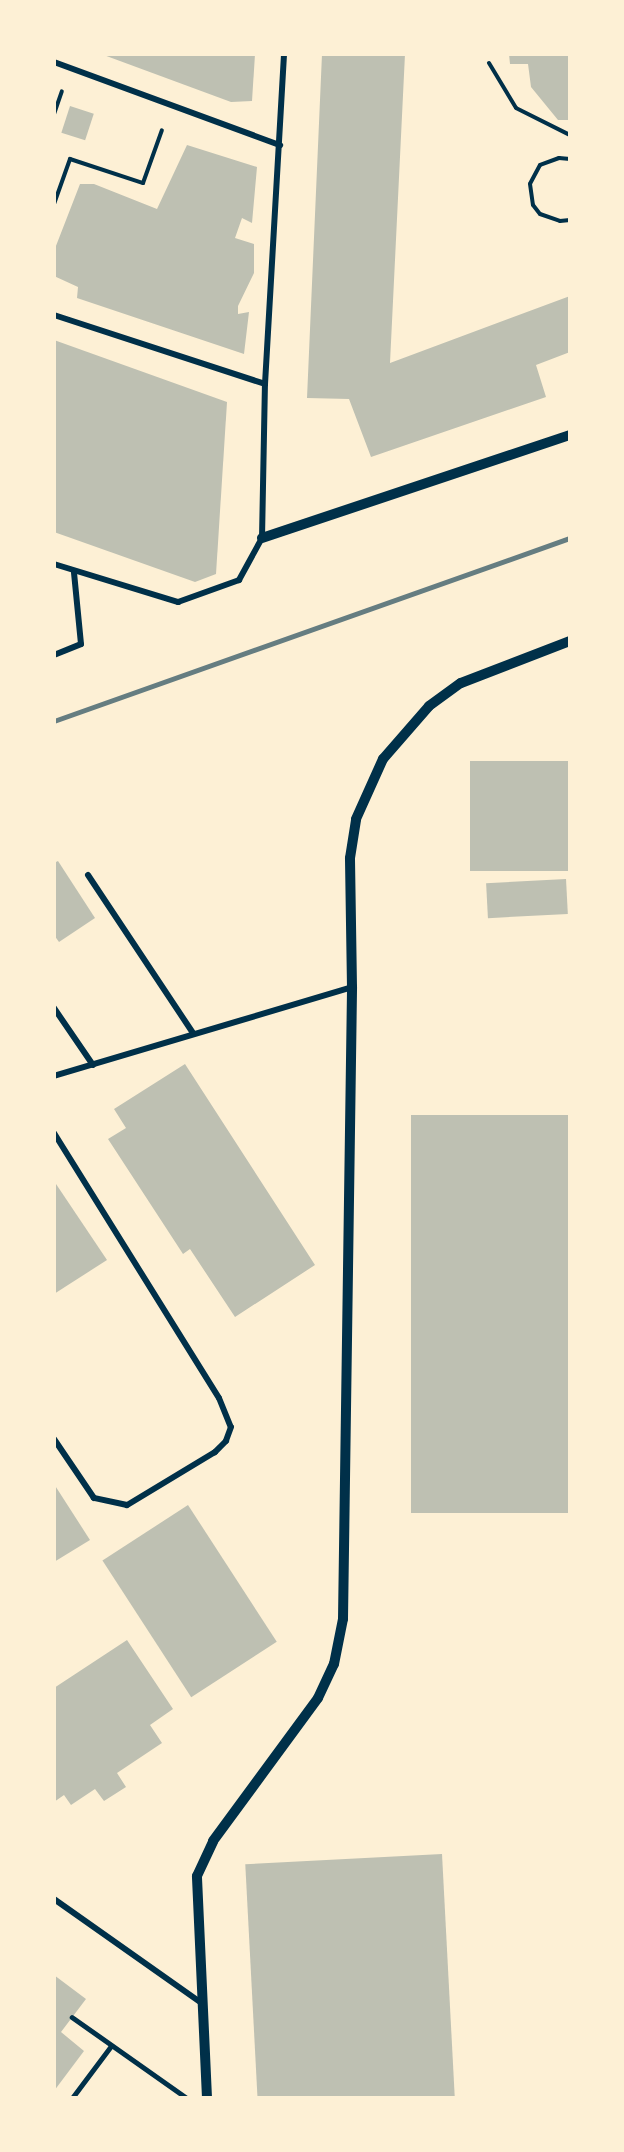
<!DOCTYPE html>
<style>
body{margin:0}
#map{position:relative;width:624px;height:2152px;overflow:hidden;background:#fdf0d5;font-family:"Exo 2",sans-serif}
div>[style]{position:absolute}
.building>*{inset:0;background:#bec0b2;transform-origin:0 0}
.path>*{height:4px;margin:-2px;padding:0 2px;transform-origin:2px;border-radius:2px;background:#003049}
.service>*{height:4.5px;margin:-2.25px;padding:0 2.25px;transform-origin:2.25px;border-radius:2.25px;background:#003049}
.minor>*{height:6px;margin:-3px;padding:0 3px;transform-origin:3px;border-radius:3px;background:#003049}
.tertiary>*{height:10px;margin:-5px;padding:0 5px;transform-origin:5px;border-radius:5px;background:#003049}
.rail>*{height:4.5px;margin:-2.25px;padding:0 2.25px;transform-origin:2.25px;border-radius:2.25px;background:#657d81}
span{translate:-50% -50%;white-space:nowrap;text-align:center;line-height:1.15;-webkit-text-stroke:4.5px #fdf0d5;paint-order:stroke}
.frame{position:absolute;inset:0;border:56px solid #fdf0d5;pointer-events:none}
</style>
<div id="map">
<div class="building">
<i style="clip-path:polygon(101px 54px,255px 54px,252px 101px,231px 102px)"></i>
<i style="clip-path:polygon(322px 54px,405px 54px,390px 363px,570px 296px,570px 352px,536px 365px,546px 397px,371px 457px,349px 399px,307px 398px)"></i>
<i style="clip-path:polygon(509px 54px,570px 54px,570px 120px,558px 120px,531px 87px,528px 64px,510px 64px)"></i>
<i style="left:70px;top:106px;width:25px;height:28px;rotate:18deg"></i>
<i style="clip-path:polygon(187px 145px,257px 167px,252px 223px,242px 218px,235px 238px,254px 244px,254px 273px,238px 306px,238px 314px,249px 312px,244px 354px,77px 298px,78px 287px,54px 276px,54px 251px,80px 184px,94px 184px,157px 209px)"></i>
<i style="clip-path:polygon(54px 340px,227px 402px,216px 574px,195px 582px,54px 532px)"></i>
<i style="left:570px;top:761px;width:110px;height:100px;rotate:90deg"></i>
<i style="clip-path:polygon(58px 861px,95px 918px,59px 942px,54px 935px,54px 863px)"></i>
<i style="left:566px;top:879px;width:35px;height:80px;rotate:87deg"></i>
<i style="clip-path:polygon(185px 1064px,315px 1265px,235px 1317px,190px 1249px,183px 1254px,108px 1139px,126px 1128px,114px 1109px)"></i>
<i style="left:570px;top:1115px;width:398px;height:159px;rotate:90deg"></i>
<i style="clip-path:polygon(54px 1181px,107px 1260px,54px 1294px)"></i>
<i style="clip-path:polygon(54px 1484px,90px 1540px,54px 1562px)"></i>
<i style="left:188px;top:1505px;width:163px;height:102px;rotate:57deg"></i>
<i style="clip-path:polygon(127px 1640px,173px 1709px,150px 1725px,162px 1743px,117px 1773px,126px 1787px,104px 1801px,95px 1789px,71px 1805px,64px 1795px,54px 1802px,54px 1688px)"></i>
<i style="left:442px;top:1854px;width:244px;height:197px;rotate:87deg"></i>
<i style="clip-path:polygon(54px 1975px,86px 1999px,61px 2032px,84px 2051px,54px 2091px)"></i>
</div>
<div class="path">
<i style="left:489px;top:63px;width:52px;rotate:59deg"></i>
<i style="left:516px;top:108px;width:60px;rotate:26.6deg"></i>
<i style="left:54px;top:114px;width:24px;rotate:-71deg"></i>
<i style="left:570px;top:159px;width:11px;rotate:-175deg"></i>
<i style="left:559px;top:158px;width:20px;rotate:160deg"></i>
<i style="left:540px;top:165px;width:21px;rotate:118deg"></i>
<i style="left:530px;top:184px;width:21px;rotate:82deg"></i>
<i style="left:533px;top:205px;width:11px;rotate:52deg"></i>
<i style="left:540px;top:214px;width:21px;rotate:19deg"></i>
<i style="left:560px;top:221px;width:10px;rotate:-6deg"></i>
<i style="left:54px;top:204px;width:48px;rotate:-70.4deg"></i>
<i style="left:70px;top:159px;width:77px;rotate:18.2deg"></i>
<i style="left:143px;top:183px;width:56px;rotate:-70.3deg"></i>
</div>
<div class="service">
<i style="left:72px;top:2017px;width:141px;rotate:35.2deg"></i>
<i style="left:72px;top:2098px;width:65px;rotate:-53.1deg"></i>
</div>
<div class="minor">
<i style="left:54px;top:62px;width:241px;rotate:20.2deg"></i>
<i style="left:54px;top:315px;width:222px;rotate:18.1deg"></i>
<i style="left:54px;top:564px;width:130px;rotate:17deg"></i>
<i style="left:178px;top:602px;width:65px;rotate:-19.8deg"></i>
<i style="left:239px;top:580px;width:48px;rotate:-61.3deg"></i>
<i style="left:262px;top:538px;width:154px;rotate:-88.9deg"></i>
<i style="left:265px;top:384px;width:331px;rotate:-86.7deg"></i>
<i style="left:54px;top:655px;width:29px;rotate:-22deg"></i>
<i style="left:81px;top:644px;width:72px;rotate:-95.6deg"></i>
<i style="left:88px;top:875px;width:190px;rotate:56.4deg"></i>
<i style="left:54px;top:1008px;width:69px;rotate:55.6deg"></i>
<i style="left:54px;top:1076px;width:311px;rotate:-16.6deg"></i>
<i style="left:54px;top:1133px;width:312px;rotate:58.1deg"></i>
<i style="left:219px;top:1398px;width:31px;rotate:68deg"></i>
<i style="left:231px;top:1427px;width:15px;rotate:110deg"></i>
<i style="left:226px;top:1441px;width:16px;rotate:135deg"></i>
<i style="left:215px;top:1452px;width:103px;rotate:148.9deg"></i>
<i style="left:127px;top:1505px;width:34px;rotate:-168deg"></i>
<i style="left:94px;top:1498px;width:71px;rotate:-124.1deg"></i>
<i style="left:54px;top:1899px;width:182px;rotate:35.2deg"></i>
</div>
<div class="tertiary">
<i style="left:262px;top:538px;width:325px;rotate:-18.5deg"></i>
<i style="left:207px;top:2098px;width:222px;rotate:-92.6deg"></i>
<i style="left:197px;top:1876px;width:38px;rotate:-65deg"></i>
<i style="left:213px;top:1841px;width:177px;rotate:-53.7deg"></i>
<i style="left:318px;top:1698px;width:38px;rotate:-65deg"></i>
<i style="left:334px;top:1664px;width:46px;rotate:-78.7deg"></i>
<i style="left:343px;top:1619px;width:632px;rotate:-89.18deg"></i>
<i style="left:352px;top:987px;width:129px;rotate:-90.9deg"></i>
<i style="left:350px;top:858px;width:39px;rotate:-81deg"></i>
<i style="left:356px;top:819px;width:66px;rotate:-65.8deg"></i>
<i style="left:383px;top:759px;width:70px;rotate:-49deg"></i>
<i style="left:429px;top:706px;width:39px;rotate:-36deg"></i>
<i style="left:461px;top:683px;width:117px;rotate:-21.1deg"></i>
</div>
<div class="rail">
<i style="left:54px;top:721px;width:547px;rotate:-19.53deg"></i>
</div>
<div class="frame"></div>
</div>
